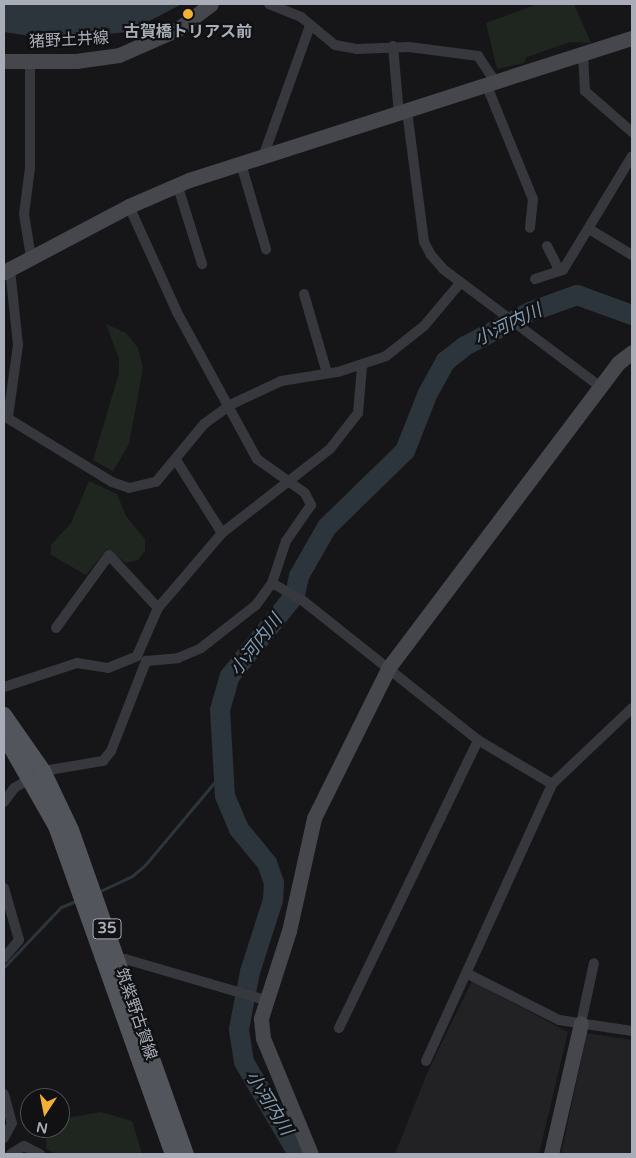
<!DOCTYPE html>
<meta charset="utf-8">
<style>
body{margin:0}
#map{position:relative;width:636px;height:1158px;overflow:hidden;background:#161618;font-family:"Varela Round","Noto Sans JP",sans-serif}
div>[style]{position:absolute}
.built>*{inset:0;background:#222225}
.green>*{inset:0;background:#1e261f}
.water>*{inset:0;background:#2c353c}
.stream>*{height:3px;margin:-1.5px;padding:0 1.5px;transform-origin:1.5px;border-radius:1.5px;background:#2c353c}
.river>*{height:20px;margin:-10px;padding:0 10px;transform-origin:10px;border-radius:10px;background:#2c353c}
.street>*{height:10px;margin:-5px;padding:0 5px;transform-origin:5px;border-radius:5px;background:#37383d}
.secondary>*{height:15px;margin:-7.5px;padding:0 7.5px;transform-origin:7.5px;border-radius:7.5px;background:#45474d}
.primary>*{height:16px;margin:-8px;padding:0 8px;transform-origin:8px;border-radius:8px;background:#53555c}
.dots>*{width:14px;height:14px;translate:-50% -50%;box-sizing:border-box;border:2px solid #111113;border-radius:50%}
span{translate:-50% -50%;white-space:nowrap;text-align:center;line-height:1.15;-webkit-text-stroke:4.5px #111113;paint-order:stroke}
.shield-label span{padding:1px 4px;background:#111113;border:1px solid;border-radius:4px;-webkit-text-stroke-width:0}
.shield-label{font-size:15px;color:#a8adb8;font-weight:700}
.poi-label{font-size:16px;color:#a8adb8;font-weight:700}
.street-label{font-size:16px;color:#a8adb8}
.water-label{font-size:18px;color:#7f9bb3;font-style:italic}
.frame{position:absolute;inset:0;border:5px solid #a8adb8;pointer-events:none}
.north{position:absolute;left:20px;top:1088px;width:50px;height:50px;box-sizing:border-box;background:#111113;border:1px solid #4d4f55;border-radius:50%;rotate:191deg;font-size:14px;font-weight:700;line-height:20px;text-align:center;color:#a8adb8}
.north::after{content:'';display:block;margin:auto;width:18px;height:22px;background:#f2b134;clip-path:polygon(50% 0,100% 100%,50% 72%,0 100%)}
</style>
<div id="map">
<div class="built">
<i style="clip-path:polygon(472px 981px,568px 1032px,539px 1154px,395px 1154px,428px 1071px)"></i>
<i style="clip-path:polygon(587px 1033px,632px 1040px,632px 1154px,561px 1154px)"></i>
</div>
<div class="green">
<i style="clip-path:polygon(538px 4px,574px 4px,591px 43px,570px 42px,527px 57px,524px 63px,497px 69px,486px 23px)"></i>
<i style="clip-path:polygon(106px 324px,126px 333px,138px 348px,143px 368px,129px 444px,113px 471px,93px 460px,119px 373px,119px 359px)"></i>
<i style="clip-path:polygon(89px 481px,117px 494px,126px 516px,145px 539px,145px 551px,138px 560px,126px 563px,107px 549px,86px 575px,51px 555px,51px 545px,71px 523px)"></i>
<i style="clip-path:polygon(101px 1112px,132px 1121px,142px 1154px,56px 1154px,46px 1149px,47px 1128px,60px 1128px,60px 1119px)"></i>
</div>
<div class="water">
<i style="clip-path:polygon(4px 4px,182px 4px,128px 32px,49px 39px,4px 32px)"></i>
</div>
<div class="stream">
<i style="left:98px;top:892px;width:38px;rotate:-25deg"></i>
<i style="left:132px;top:876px;width:17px;rotate:-40deg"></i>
<i style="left:145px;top:865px;width:123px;rotate:-50deg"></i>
<i style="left:4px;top:967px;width:83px;rotate:-46.5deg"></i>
<i style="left:61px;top:907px;width:16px;rotate:-22deg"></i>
</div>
<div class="river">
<i style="left:298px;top:1154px;width:107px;rotate:-120.4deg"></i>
<i style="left:244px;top:1062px;width:33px;rotate:-99deg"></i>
<i style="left:239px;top:1029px;width:58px;rotate:-79.1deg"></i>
<i style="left:250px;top:972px;width:76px;rotate:-72.3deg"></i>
<i style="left:273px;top:900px;width:17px;rotate:-87deg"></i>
<i style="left:274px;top:883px;width:21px;rotate:-109deg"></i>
<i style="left:267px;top:863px;width:44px;rotate:-129.5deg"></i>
<i style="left:239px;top:829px;width:36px;rotate:-113deg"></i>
<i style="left:225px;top:796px;width:86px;rotate:-93.3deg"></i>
<i style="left:220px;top:710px;width:35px;rotate:-74deg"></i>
<i style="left:230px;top:676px;width:104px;rotate:-51.3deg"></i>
<i style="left:295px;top:595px;width:19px;rotate:-78deg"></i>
<i style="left:299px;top:576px;width:56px;rotate:-60.3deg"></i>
<i style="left:327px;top:527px;width:109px;rotate:-44.3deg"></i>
<i style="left:405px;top:451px;width:62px;rotate:-68.4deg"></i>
<i style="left:428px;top:393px;width:37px;rotate:-61deg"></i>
<i style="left:446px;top:361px;width:24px;rotate:-38deg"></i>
<i style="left:465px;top:346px;width:73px;rotate:-27.6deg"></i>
<i style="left:530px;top:312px;width:50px;rotate:-19.9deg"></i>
<i style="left:577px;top:295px;width:59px;rotate:20deg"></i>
</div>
<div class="street">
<i style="left:269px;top:4px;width:35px;rotate:22deg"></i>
<i style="left:301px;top:17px;width:44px;rotate:39.5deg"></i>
<i style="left:335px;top:45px;width:22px;rotate:10deg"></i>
<i style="left:357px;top:49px;width:52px;rotate:-2.2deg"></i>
<i style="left:409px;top:47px;width:70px;rotate:7.4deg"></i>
<i style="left:478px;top:56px;width:30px;rotate:56deg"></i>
<i style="left:393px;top:46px;width:68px;rotate:85deg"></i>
<i style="left:583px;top:54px;width:37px;rotate:87deg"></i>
<i style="left:585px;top:91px;width:62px;rotate:41.1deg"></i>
<i style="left:30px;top:59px;width:109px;rotate:90deg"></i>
<i style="left:30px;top:168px;width:46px;rotate:97.4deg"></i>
<i style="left:24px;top:214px;width:44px;rotate:80.8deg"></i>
<i style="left:486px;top:84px;width:124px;rotate:67.8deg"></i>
<i style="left:533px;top:199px;width:29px;rotate:96deg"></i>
<i style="left:407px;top:111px;width:132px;rotate:82.6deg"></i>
<i style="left:424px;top:242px;width:15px;rotate:62deg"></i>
<i style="left:431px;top:255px;width:18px;rotate:49deg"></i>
<i style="left:443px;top:269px;width:197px;rotate:36.8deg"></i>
<i style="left:263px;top:157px;width:139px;rotate:-70.3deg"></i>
<i style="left:241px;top:164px;width:89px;rotate:73.6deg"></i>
<i style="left:177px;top:184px;width:84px;rotate:72.6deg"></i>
<i style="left:589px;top:229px;width:50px;rotate:31.2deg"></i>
<i style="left:547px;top:246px;width:28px;rotate:63deg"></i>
<i style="left:535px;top:279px;width:29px;rotate:-18deg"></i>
<i style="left:563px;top:270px;width:133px;rotate:-58.8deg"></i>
<i style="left:304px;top:294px;width:82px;rotate:73.8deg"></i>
<i style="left:4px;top:416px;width:127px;rotate:31.4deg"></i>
<i style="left:112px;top:482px;width:18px;rotate:19deg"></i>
<i style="left:129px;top:488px;width:28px;rotate:-13deg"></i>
<i style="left:156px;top:482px;width:75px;rotate:-50.4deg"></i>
<i style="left:204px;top:424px;width:32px;rotate:-36deg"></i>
<i style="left:230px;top:405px;width:56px;rotate:-25.2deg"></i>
<i style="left:281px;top:381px;width:58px;rotate:-9deg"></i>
<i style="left:338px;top:372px;width:51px;rotate:-18.4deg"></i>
<i style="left:386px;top:356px;width:48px;rotate:-38.3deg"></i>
<i style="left:424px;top:326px;width:57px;rotate:-49.9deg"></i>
<i style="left:8px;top:417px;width:73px;rotate:-82.1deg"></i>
<i style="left:18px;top:345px;width:76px;rotate:-96deg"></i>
<i style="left:176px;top:460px;width:86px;rotate:57.8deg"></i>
<i style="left:272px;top:583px;width:34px;rotate:30deg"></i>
<i style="left:302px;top:600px;width:225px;rotate:38.5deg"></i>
<i style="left:478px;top:740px;width:86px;rotate:30.7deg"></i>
<i style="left:56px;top:628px;width:90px;rotate:-54deg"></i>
<i style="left:109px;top:555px;width:72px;rotate:47.2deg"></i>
<i style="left:4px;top:687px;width:77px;rotate:-18.2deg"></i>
<i style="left:77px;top:663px;width:31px;rotate:9deg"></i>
<i style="left:108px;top:668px;width:31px;rotate:-22deg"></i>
<i style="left:137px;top:656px;width:52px;rotate:-66.4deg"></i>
<i style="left:158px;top:608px;width:99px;rotate:-49.5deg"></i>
<i style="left:222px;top:533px;width:137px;rotate:-37.9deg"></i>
<i style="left:330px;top:449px;width:46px;rotate:-52.1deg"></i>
<i style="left:358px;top:413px;width:47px;rotate:-85.1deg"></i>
<i style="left:4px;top:802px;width:17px;rotate:-54deg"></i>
<i style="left:14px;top:788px;width:34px;rotate:-30deg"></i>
<i style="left:43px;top:771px;width:61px;rotate:-9.5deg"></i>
<i style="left:103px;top:761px;width:13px;rotate:-51deg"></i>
<i style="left:111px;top:751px;width:97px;rotate:-68.7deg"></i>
<i style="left:146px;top:661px;width:32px;rotate:-5deg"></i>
<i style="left:178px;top:658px;width:25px;rotate:-23deg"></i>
<i style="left:201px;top:648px;width:70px;rotate:-38deg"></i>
<i style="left:256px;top:605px;width:27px;rotate:-54deg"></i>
<i style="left:272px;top:583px;width:44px;rotate:-71.6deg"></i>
<i style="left:286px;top:541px;width:44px;rotate:-55.2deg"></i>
<i style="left:311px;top:505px;width:13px;rotate:-117deg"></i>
<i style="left:305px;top:493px;width:59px;rotate:-144.7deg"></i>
<i style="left:257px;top:459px;width:167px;rotate:-118.6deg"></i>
<i style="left:177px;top:312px;width:116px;rotate:-114.4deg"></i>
<i style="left:4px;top:888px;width:54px;rotate:73.9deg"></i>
<i style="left:19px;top:940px;width:23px;rotate:130deg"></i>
<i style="left:117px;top:961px;width:8px;rotate:-14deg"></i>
<i style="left:125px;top:959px;width:146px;rotate:16.3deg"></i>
<i style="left:468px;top:974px;width:102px;rotate:26.8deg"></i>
<i style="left:559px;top:1020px;width:74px;rotate:8.6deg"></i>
<i style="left:581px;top:1023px;width:61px;rotate:-77.8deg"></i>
<i style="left:339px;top:1028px;width:320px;rotate:-64.2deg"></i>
<i style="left:426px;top:1061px;width:304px;rotate:-65.5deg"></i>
<i style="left:552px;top:784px;width:110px;rotate:-43.5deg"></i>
<i style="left:4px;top:1094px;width:30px;rotate:75deg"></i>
<i style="left:12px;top:1123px;width:17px;rotate:118deg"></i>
<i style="left:11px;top:1154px;width:15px;rotate:-32deg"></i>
<i style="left:24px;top:1146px;width:18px;rotate:27deg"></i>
</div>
<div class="secondary">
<i style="left:4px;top:61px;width:72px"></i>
<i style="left:76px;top:61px;width:43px;rotate:-7.9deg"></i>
<i style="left:119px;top:55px;width:64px;rotate:-23.8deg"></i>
<i style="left:178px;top:29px;width:41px;rotate:-37.1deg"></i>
<i style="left:4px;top:272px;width:141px;rotate:-27.8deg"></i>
<i style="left:129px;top:206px;width:65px;rotate:-23.4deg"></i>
<i style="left:189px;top:180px;width:465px;rotate:-17.8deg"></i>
<i style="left:311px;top:1154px;width:126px;rotate:-112.5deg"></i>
<i style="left:263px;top:1038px;width:20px;rotate:-96deg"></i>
<i style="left:261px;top:1018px;width:91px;rotate:-72.2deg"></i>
<i style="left:289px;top:931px;width:116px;rotate:-77.5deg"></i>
<i style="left:314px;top:818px;width:169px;rotate:-63.6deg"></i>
<i style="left:389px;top:667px;width:381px;rotate:-53deg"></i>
<i style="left:618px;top:363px;width:18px;rotate:-38deg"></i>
<i style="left:551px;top:1154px;width:134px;rotate:-77.1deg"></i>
</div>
<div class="primary">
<i style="left:4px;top:715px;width:68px;rotate:55.1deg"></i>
<i style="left:43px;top:771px;width:65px;rotate:64.6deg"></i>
<i style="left:71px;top:830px;width:344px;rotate:70.5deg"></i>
<i style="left:4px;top:735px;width:105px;rotate:60.3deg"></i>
<i style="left:56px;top:826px;width:348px;rotate:70.4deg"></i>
</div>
<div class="dots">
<i style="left:188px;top:14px;background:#f2b134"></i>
</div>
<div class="shield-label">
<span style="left:107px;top:929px">35</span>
</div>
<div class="poi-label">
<span style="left:188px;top:32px">古賀橋トリアス前</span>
</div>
<div class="street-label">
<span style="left:69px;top:40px;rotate:-3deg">猪野土井線</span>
<span style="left:136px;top:1014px;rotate:71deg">筑紫野古賀線</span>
</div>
<div class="water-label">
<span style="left:508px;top:325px;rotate:-26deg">小河内川</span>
<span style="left:256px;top:645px;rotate:-52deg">小河内川</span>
<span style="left:269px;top:1103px;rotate:58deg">小河内川</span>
</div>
<div class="frame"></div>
<div class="north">N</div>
</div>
